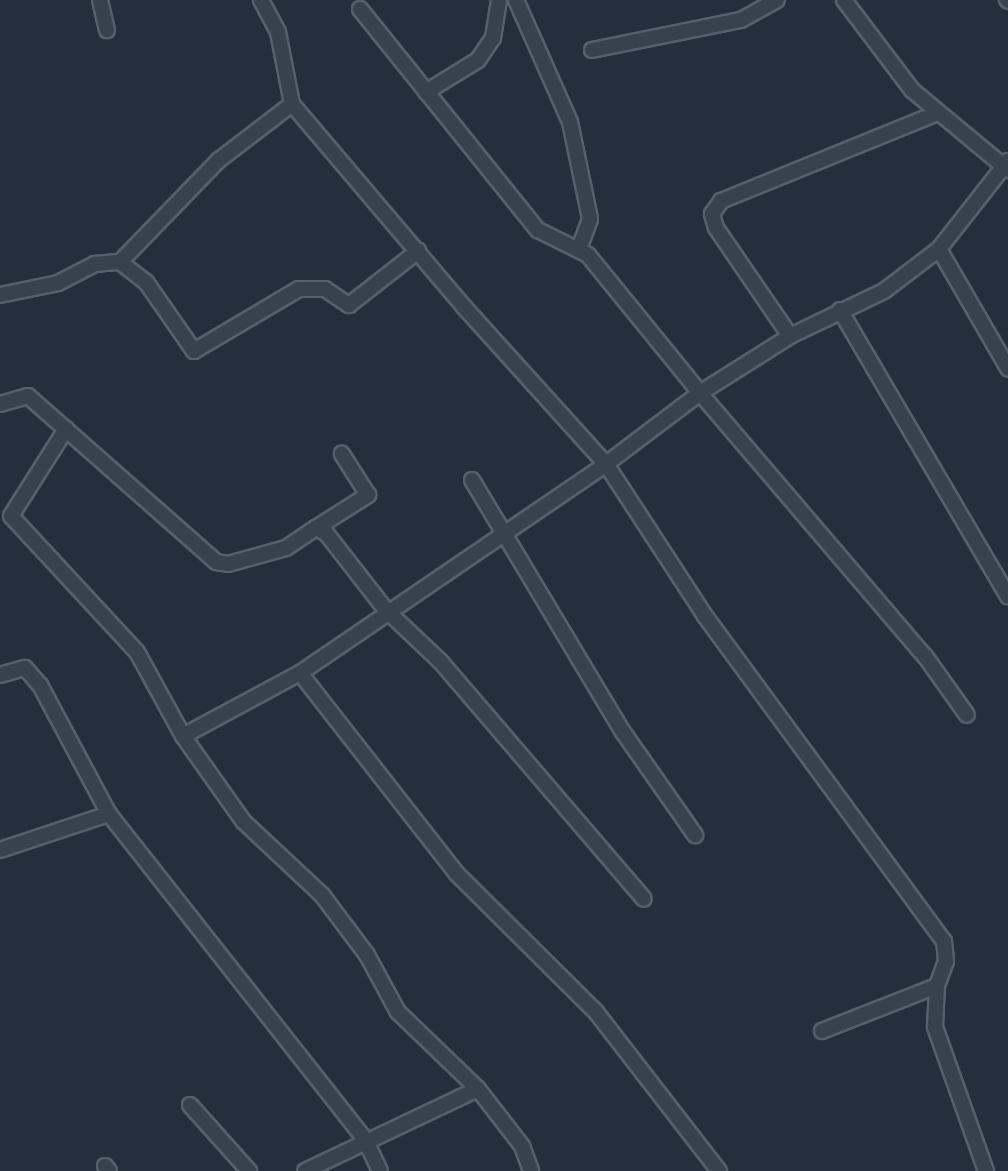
<!DOCTYPE html>
<style>
body{margin:0}
#map{position:relative;width:1008px;height:1171px;overflow:hidden;background:#242f3e;font-family:Inter,sans-serif}
div>[style]{position:absolute}
.roads{filter:drop-shadow(2px 0 #565f6c) drop-shadow(-2px 0 #565f6c) drop-shadow(0 2px #565f6c) drop-shadow(0 -2px #565f6c)}
.minor>*{height:14px;margin:-7px;padding:0 7px;transform-origin:7px;border-radius:7px;background:#38414e}
span{translate:-50% -50%;white-space:nowrap;text-align:center;line-height:1.15;-webkit-text-stroke:6px #1d2633;paint-order:stroke}
</style>
<div id="map">
<div class="roads">
<div class="minor">
<i style="left:100px;top:0;width:31px;rotate:77deg"></i>
<i style="left:261px;top:0;width:36px;rotate:62deg"></i>
<i style="left:278px;top:32px;width:73px;rotate:79deg"></i>
<i style="left:292px;top:104px;width:266px;rotate:49.7deg"></i>
<i style="left:464px;top:307px;width:212px;rotate:47.9deg"></i>
<i style="left:606px;top:464px;width:181px;rotate:56.9deg"></i>
<i style="left:705px;top:616px;width:403px;rotate:53.7deg"></i>
<i style="left:944px;top:941px;width:20px;rotate:84deg"></i>
<i style="left:946px;top:961px;width:27px;rotate:110deg"></i>
<i style="left:937px;top:986px;width:41px;rotate:92.8deg"></i>
<i style="left:935px;top:1027px;width:153px;rotate:70.5deg"></i>
<i style="left:516px;top:0;width:133px;rotate:66.1deg"></i>
<i style="left:570px;top:122px;width:99px;rotate:78.3deg"></i>
<i style="left:590px;top:219px;width:33px;rotate:110deg"></i>
<i style="left:844px;top:0;width:113px;rotate:52.9deg"></i>
<i style="left:912px;top:90px;width:125px;rotate:39.8deg"></i>
<i style="left:1007px;top:0;width:1px;rotate:45deg"></i>
<i style="left:360px;top:9px;width:284px;rotate:51.2deg"></i>
<i style="left:538px;top:230px;width:56px;rotate:26.6deg"></i>
<i style="left:588px;top:255px;width:178px;rotate:50.9deg"></i>
<i style="left:700px;top:393px;width:346px;rotate:49.5deg"></i>
<i style="left:925px;top:656px;width:72px;rotate:54.6deg"></i>
<i style="left:592px;top:50px;width:152px;rotate:-11.4deg"></i>
<i style="left:741px;top:20px;width:41px;rotate:-29.1deg"></i>
<i style="left:426px;top:92px;width:61px;rotate:-31.6deg"></i>
<i style="left:478px;top:60px;width:27px;rotate:-56deg"></i>
<i style="left:493px;top:38px;width:38px;rotate:-81deg"></i>
<i style="left:939px;top:249px;width:138px;rotate:59.9deg"></i>
<i style="left:120px;top:262px;width:142px;rotate:-45.9deg"></i>
<i style="left:219px;top:160px;width:92px;rotate:-37.5deg"></i>
<i style="left:0;top:295px;width:59px;rotate:-11.7deg"></i>
<i style="left:58px;top:283px;width:42px;rotate:-27.2deg"></i>
<i style="left:95px;top:264px;width:25px;rotate:-5deg"></i>
<i style="left:120px;top:262px;width:33px;rotate:38deg"></i>
<i style="left:146px;top:282px;width:84px;rotate:55.2deg"></i>
<i style="left:194px;top:351px;width:122px;rotate:-30.6deg"></i>
<i style="left:299px;top:289px;width:26px"></i>
<i style="left:325px;top:289px;width:29px;rotate:34deg"></i>
<i style="left:349px;top:305px;width:88px;rotate:-38deg"></i>
<i style="left:840px;top:310px;width:332px;rotate:59.6deg"></i>
<i style="left:790px;top:336px;width:131px;rotate:-124.4deg"></i>
<i style="left:716px;top:228px;width:15px;rotate:-106deg"></i>
<i style="left:712px;top:214px;width:16px;rotate:-55deg"></i>
<i style="left:721px;top:201px;width:234px;rotate:-22.1deg"></i>
<i style="left:0;top:404px;width:29px;rotate:-16deg"></i>
<i style="left:28px;top:396px;width:251px;rotate:41.4deg"></i>
<i style="left:216px;top:562px;width:12px;rotate:9deg"></i>
<i style="left:228px;top:564px;width:60px;rotate:-15.4deg"></i>
<i style="left:286px;top:548px;width:36px;rotate:-34deg"></i>
<i style="left:316px;top:528px;width:11px;rotate:27deg"></i>
<i style="left:326px;top:533px;width:98px;rotate:52.1deg"></i>
<i style="left:386px;top:610px;width:74px;rotate:43.4deg"></i>
<i style="left:440px;top:661px;width:313px;rotate:49.4deg"></i>
<i style="left:66px;top:429px;width:103px;rotate:122.3deg"></i>
<i style="left:11px;top:516px;width:185px;rotate:47.2deg"></i>
<i style="left:137px;top:652px;width:96px;rotate:61.3deg"></i>
<i style="left:183px;top:736px;width:105px;rotate:54.7deg"></i>
<i style="left:244px;top:822px;width:107px;rotate:43.1deg"></i>
<i style="left:322px;top:895px;width:75px;rotate:53.1deg"></i>
<i style="left:367px;top:955px;width:65px;rotate:61.5deg"></i>
<i style="left:398px;top:1012px;width:111px;rotate:43.9deg"></i>
<i style="left:478px;top:1089px;width:72px;rotate:52.3deg"></i>
<i style="left:522px;top:1146px;width:27px;rotate:70deg"></i>
<i style="left:472px;top:480px;width:294px;rotate:59.1deg"></i>
<i style="left:623px;top:732px;width:126px;rotate:55deg"></i>
<i style="left:316px;top:528px;width:62px;rotate:-32.4deg"></i>
<i style="left:368px;top:495px;width:49px;rotate:-122.4deg"></i>
<i style="left:300px;top:673px;width:255px;rotate:52deg"></i>
<i style="left:457px;top:874px;width:196px;rotate:44.8deg"></i>
<i style="left:596px;top:1012px;width:201px;rotate:52.3deg"></i>
<i style="left:0;top:675px;width:26px;rotate:-16deg"></i>
<i style="left:25px;top:668px;width:23px;rotate:49deg"></i>
<i style="left:40px;top:685px;width:146px;rotate:61.9deg"></i>
<i style="left:109px;top:814px;width:414px;rotate:51.8deg"></i>
<i style="left:365px;top:1139px;width:35px;rotate:65deg"></i>
<i style="left:183px;top:736px;width:133px;rotate:-28.3deg"></i>
<i style="left:300px;top:673px;width:371px;rotate:-34.3deg"></i>
<i style="left:606px;top:464px;width:118px;rotate:-37.1deg"></i>
<i style="left:700px;top:393px;width:107px;rotate:-32.3deg"></i>
<i style="left:790px;top:336px;width:104px;rotate:-25.6deg"></i>
<i style="left:884px;top:291px;width:69px;rotate:-37.4deg"></i>
<i style="left:939px;top:249px;width:112px;rotate:-51.9deg"></i>
<i style="left:0;top:850px;width:115px;rotate:-18.3deg"></i>
<i style="left:822px;top:1031px;width:123px;rotate:-21.4deg"></i>
<i style="left:190px;top:1105px;width:89px;rotate:48.2deg"></i>
<i style="left:105px;top:1166px;width:6px;rotate:51deg"></i>
<i style="left:305px;top:1171px;width:191px;rotate:-25.4deg"></i>
</div>
</div>
</div>
